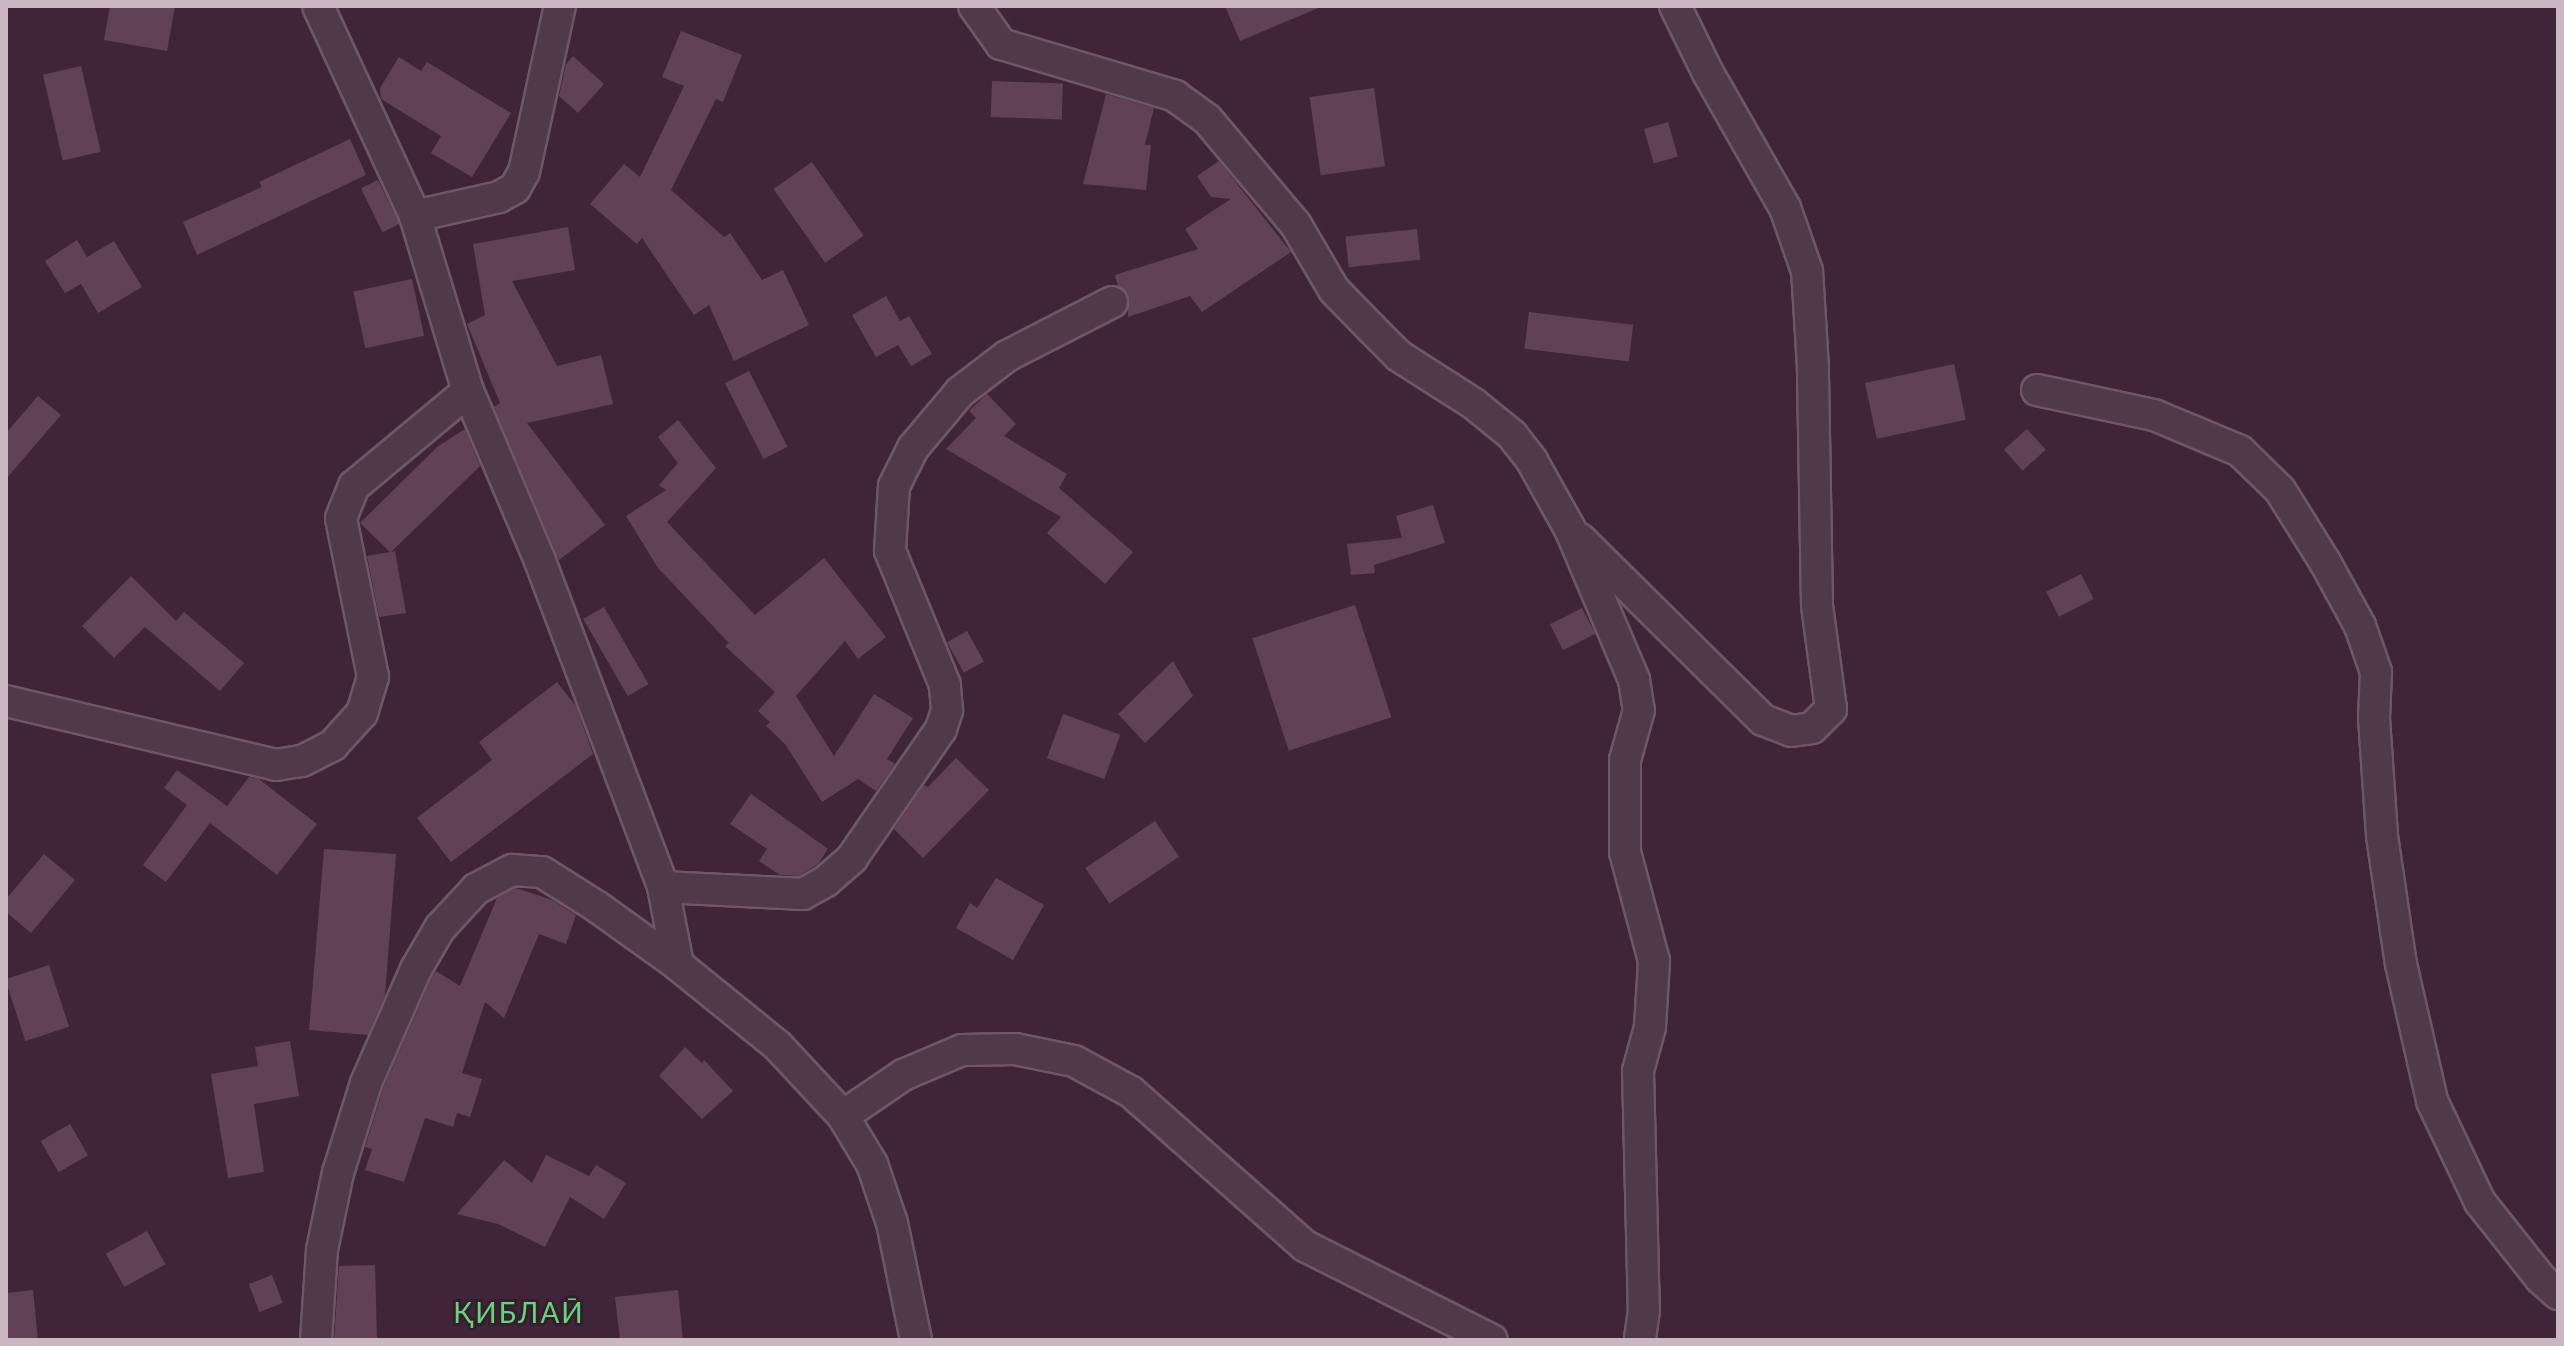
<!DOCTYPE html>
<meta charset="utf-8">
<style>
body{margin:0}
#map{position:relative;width:2564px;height:1346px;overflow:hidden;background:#402538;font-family:Lato,sans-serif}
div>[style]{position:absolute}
.building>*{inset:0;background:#604156;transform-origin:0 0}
.roads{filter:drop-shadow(2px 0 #6e5766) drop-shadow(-2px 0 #6e5766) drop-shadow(0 2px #6e5766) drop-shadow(0 -2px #6e5766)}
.minor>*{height:30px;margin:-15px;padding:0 15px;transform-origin:15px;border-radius:15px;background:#503a49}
span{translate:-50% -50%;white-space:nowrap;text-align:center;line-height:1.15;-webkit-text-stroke:6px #351e2e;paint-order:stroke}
.quarter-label{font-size:28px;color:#66d67a;letter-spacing:2px}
.frame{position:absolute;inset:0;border:8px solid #cbb6c3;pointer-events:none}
</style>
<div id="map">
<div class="building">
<i style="clip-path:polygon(110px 6px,175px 6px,167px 51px,104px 40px)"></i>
<i style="clip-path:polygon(1225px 6px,1323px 6px,1240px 41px)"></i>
<i style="clip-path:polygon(681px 31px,742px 55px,723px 102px,716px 99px,671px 190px,724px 237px,730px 233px,762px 280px,783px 270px,809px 325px,734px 361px,709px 305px,694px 315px,642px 238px,637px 244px,590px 204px,624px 164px,640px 177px,684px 86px,662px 77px)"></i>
<i style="clip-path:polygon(573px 56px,604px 84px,578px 113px,559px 96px,566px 64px)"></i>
<i style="clip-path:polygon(399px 57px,421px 71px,427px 62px,511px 113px,472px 177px,431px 153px,441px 136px,381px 99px,380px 88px)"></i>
<i style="left:81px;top:66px;width:88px;height:39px;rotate:77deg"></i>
<i style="left:992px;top:81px;width:71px;height:36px;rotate:2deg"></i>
<i style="left:1374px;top:88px;width:79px;height:65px;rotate:82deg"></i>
<i style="clip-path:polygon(1106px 94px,1154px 108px,1145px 145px,1151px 145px,1146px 190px,1083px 184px)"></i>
<i style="left:1668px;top:122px;width:36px;height:25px;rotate:74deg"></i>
<i style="clip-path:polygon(350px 139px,366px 175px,197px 255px,183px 222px,262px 187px,259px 182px)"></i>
<i style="clip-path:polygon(1219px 161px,1291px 252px,1202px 312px,1190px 296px,1128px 317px,1128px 294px,1118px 286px,1115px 275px,1198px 249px,1185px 229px,1231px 199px,1211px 197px,1197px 176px)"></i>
<i style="left:812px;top:162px;width:90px;height:47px;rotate:55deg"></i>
<i style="left:378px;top:180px;width:49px;height:19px;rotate:64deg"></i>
<i style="clip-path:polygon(568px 227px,575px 270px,512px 281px,557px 366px,601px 355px,613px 404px,527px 423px,605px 525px,559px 560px,494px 407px,500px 403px,467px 324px,485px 315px,473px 244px)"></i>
<i style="left:1417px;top:229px;width:31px;height:72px;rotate:84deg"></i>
<i style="clip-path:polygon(77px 240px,87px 257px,114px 241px,142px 287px,98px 313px,81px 284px,65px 293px,45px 261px)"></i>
<i style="left:412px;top:279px;width:58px;height:60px;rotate:78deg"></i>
<i style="clip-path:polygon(886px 296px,900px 321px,909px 316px,932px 354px,911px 366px,898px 345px,876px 357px,852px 315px)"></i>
<i style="left:1529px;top:312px;width:105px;height:37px;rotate:7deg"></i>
<i style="left:1954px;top:364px;width:57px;height:91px;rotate:78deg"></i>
<i style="left:749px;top:371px;width:85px;height:27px;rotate:63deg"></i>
<i style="clip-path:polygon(987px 394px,1016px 424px,1004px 436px,1067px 474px,1059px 488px,1133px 552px,1105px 584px,1047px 533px,1061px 517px,946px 449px,976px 418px,969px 411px)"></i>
<i style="clip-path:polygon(38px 396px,61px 415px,6px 479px,6px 433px)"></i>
<i style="clip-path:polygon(678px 420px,716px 468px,667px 522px,755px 615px,824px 558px,886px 637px,858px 659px,845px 641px,796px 696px,834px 756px,874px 694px,913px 718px,887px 759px,895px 764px,876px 791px,858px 779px,822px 802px,785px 744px,766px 726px,770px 722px,758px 711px,775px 692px,725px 646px,729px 643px,658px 568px,626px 516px,666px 490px,659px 485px,678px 463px,658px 437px)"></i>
<i style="clip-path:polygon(465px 429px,480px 466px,391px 552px,395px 551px,406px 613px,379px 617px,367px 556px,390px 552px,360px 523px,437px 447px)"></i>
<i style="left:2027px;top:429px;width:28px;height:31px;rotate:48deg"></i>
<i style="clip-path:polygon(1433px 505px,1445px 543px,1374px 565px,1375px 573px,1351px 575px,1347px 544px,1402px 538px,1396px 516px)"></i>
<i style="left:2081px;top:574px;width:28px;height:39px;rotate:63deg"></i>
<i style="clip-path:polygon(131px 576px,176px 621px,184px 612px,244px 663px,220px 691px,145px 627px,114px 658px,82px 626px)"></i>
<i style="left:1355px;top:605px;width:118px;height:108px;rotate:72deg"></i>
<i style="left:604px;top:607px;width:89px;height:24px;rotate:60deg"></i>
<i style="left:1582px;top:608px;width:29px;height:36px;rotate:63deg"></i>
<i style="left:967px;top:631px;width:35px;height:23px;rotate:61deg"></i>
<i style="clip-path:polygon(1173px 661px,1193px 696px,1145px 743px,1118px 714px)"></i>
<i style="clip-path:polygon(557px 682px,576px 706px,593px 754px,451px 862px,417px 818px,492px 760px,479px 742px)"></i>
<i style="left:1063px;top:714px;width:61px;height:47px;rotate:20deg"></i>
<i style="clip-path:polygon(956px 758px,989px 790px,923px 858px,894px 829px,924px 785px,928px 787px)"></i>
<i style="clip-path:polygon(177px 770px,227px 806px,249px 777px,259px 779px,317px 824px,277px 875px,210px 823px,166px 882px,143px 865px,187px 805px,164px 788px)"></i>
<i style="clip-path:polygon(751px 794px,828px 849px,818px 864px,799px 876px,780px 875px,759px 861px,767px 849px,730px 824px)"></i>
<i style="left:1155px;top:821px;width:43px;height:84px;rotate:56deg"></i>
<i style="clip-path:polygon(324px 849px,396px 854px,385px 995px,368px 1035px,309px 1030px)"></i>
<i style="clip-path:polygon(44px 854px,75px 880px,31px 933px,6px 912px,6px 899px)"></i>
<i style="clip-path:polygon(996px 878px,1044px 905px,1013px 960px,956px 928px,970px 903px,977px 908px)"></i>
<i style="clip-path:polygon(516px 888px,552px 900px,576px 915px,566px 944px,539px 934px,504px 1018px,485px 1002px,462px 1073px,482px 1079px,470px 1117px,457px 1113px,453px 1127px,425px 1118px,404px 1182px,365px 1170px,372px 1149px,365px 1147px,383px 1089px,432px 977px,436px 971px,460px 986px,497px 898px)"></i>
<i style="left:49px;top:965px;width:65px;height:46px;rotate:72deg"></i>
<i style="clip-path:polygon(290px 1041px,299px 1096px,254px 1104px,264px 1172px,228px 1178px,211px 1074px,258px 1066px,255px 1047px)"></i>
<i style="clip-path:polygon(685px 1047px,702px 1063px,704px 1060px,733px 1091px,702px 1119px,659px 1076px)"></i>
<i style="left:70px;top:1124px;width:36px;height:34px;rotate:60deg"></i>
<i style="clip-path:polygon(546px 1155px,589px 1176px,596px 1165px,626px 1183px,604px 1219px,570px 1197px,545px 1247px,498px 1224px,457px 1214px,504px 1160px,532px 1183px)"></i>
<i style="left:147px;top:1231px;width:38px;height:47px;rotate:61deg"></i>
<i style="clip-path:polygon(375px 1265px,377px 1340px,334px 1340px,339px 1266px)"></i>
<i style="left:272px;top:1275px;width:30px;height:25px;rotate:69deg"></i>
<i style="clip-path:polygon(33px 1290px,38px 1340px,6px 1340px,6px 1293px)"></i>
<i style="clip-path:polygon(678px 1290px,683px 1340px,620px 1340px,615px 1297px)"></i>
</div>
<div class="roads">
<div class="minor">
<i style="left:318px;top:6px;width:231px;rotate:65.2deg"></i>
<i style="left:415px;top:216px;width:183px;rotate:73.2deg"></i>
<i style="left:468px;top:391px;width:185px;rotate:67deg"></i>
<i style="left:540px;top:561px;width:348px;rotate:69.3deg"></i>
<i style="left:663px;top:887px;width:79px;rotate:79.1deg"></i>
<i style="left:974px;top:6px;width:47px;rotate:54.6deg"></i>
<i style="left:1001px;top:44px;width:182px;rotate:16.6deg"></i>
<i style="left:1175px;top:96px;width:39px;rotate:36deg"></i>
<i style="left:1207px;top:119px;width:138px;rotate:50deg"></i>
<i style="left:1296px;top:225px;width:75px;rotate:59.7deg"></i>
<i style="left:1334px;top:290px;width:54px;rotate:45.7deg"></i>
<i style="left:1372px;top:329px;width:38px;rotate:45deg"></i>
<i style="left:1399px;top:356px;width:89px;rotate:32.6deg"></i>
<i style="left:1474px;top:404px;width:49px;rotate:39.2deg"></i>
<i style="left:1512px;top:435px;width:33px;rotate:52deg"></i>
<i style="left:1532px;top:461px;width:78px;rotate:60.8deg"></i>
<i style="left:1570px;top:529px;width:164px;rotate:67deg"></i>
<i style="left:1634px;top:680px;width:30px;rotate:81deg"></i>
<i style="left:1639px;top:710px;width:52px;rotate:105.6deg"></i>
<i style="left:1625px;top:760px;width:92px;rotate:90deg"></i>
<i style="left:1625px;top:852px;width:113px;rotate:75.1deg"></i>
<i style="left:1654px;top:961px;width:66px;rotate:93.5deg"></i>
<i style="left:1650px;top:1027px;width:46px;rotate:105.3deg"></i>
<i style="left:1638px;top:1071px;width:239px;rotate:88.6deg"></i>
<i style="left:1644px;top:1310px;width:30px;rotate:98deg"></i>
<i style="left:415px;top:216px;width:86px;rotate:-12.7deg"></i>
<i style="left:499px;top:197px;width:18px;rotate:-29deg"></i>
<i style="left:515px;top:188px;width:18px;rotate:-61deg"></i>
<i style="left:524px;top:172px;width:170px;rotate:-77.8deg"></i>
<i style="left:2037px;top:390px;width:120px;rotate:12.1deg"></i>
<i style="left:2154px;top:415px;width:93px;rotate:22.7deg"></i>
<i style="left:2240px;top:451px;width:56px;rotate:44.3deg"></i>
<i style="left:2280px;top:490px;width:85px;rotate:58deg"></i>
<i style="left:2325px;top:562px;width:73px;rotate:61.3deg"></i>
<i style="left:2360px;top:626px;width:49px;rotate:70.8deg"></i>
<i style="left:2376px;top:672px;width:46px;rotate:92.5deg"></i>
<i style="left:2374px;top:718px;width:118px;rotate:86.1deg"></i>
<i style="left:2382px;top:836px;width:129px;rotate:81.6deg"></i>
<i style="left:2401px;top:964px;width:140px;rotate:77.2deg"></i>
<i style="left:2432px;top:1101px;width:112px;rotate:64.6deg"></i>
<i style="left:2480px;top:1202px;width:98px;rotate:51.6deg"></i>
<i style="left:2541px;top:1279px;width:23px;rotate:41deg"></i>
<i style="left:1580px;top:539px;width:257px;rotate:44.7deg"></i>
<i style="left:1763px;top:720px;width:30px;rotate:21deg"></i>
<i style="left:1791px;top:731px;width:21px;rotate:-8deg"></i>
<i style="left:1812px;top:728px;width:27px;rotate:-45deg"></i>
<i style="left:1831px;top:709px;width:105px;rotate:-97.7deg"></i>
<i style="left:1817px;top:605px;width:237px;rotate:-91deg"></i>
<i style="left:1813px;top:368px;width:97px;rotate:-93.5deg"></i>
<i style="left:1807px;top:271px;width:67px;rotate:-109.2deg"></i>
<i style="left:1785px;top:208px;width:155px;rotate:-119.7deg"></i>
<i style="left:1708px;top:73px;width:75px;rotate:-116.2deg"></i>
<i style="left:6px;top:701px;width:277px;rotate:13.3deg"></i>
<i style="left:276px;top:765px;width:26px;rotate:-9deg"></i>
<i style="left:302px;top:761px;width:35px;rotate:-27deg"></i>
<i style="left:333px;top:745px;width:43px;rotate:-47.8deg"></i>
<i style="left:362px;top:713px;width:38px;rotate:-73deg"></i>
<i style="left:373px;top:677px;width:162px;rotate:-101.4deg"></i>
<i style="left:341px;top:518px;width:35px;rotate:-68deg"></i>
<i style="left:354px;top:486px;width:148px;rotate:-39.8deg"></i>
<i style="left:663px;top:887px;width:140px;rotate:2.9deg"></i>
<i style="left:803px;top:894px;width:26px;rotate:-29deg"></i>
<i style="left:826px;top:881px;width:35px;rotate:-41deg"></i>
<i style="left:852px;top:858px;width:157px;rotate:-55.4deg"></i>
<i style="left:941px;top:729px;width:20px;rotate:-72deg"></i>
<i style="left:947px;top:710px;width:25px;rotate:-95deg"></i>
<i style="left:945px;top:685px;width:145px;rotate:-112.3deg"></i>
<i style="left:890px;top:551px;width:65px;rotate:-86.5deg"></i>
<i style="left:894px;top:486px;width:42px;rotate:-63.4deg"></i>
<i style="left:913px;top:448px;width:73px;rotate:-50deg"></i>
<i style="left:960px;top:392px;width:59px;rotate:-37.5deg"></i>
<i style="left:1007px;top:356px;width:118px;rotate:-27.2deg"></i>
<i style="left:843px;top:1116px;width:73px;rotate:-34.3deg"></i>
<i style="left:903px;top:1075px;width:64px;rotate:-23deg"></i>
<i style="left:962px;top:1050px;width:53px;rotate:-1.1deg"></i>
<i style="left:1015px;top:1049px;width:60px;rotate:11.5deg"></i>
<i style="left:1074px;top:1061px;width:65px;rotate:28.5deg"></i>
<i style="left:1131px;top:1092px;width:232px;rotate:41.5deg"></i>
<i style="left:1305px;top:1246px;width:209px;rotate:26.7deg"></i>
<i style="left:316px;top:1340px;width:90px;rotate:-86.2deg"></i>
<i style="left:322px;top:1250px;width:79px;rotate:-78.3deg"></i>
<i style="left:338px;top:1173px;width:94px;rotate:-72.7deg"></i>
<i style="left:366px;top:1083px;width:124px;rotate:-66.3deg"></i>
<i style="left:416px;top:969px;width:48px;rotate:-59.7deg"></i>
<i style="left:440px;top:928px;width:53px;rotate:-47.3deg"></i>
<i style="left:476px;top:889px;width:41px;rotate:-27.8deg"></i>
<i style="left:512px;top:870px;width:30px;rotate:4deg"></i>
<i style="left:542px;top:872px;width:64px;rotate:32.2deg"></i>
<i style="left:596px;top:906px;width:101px;rotate:35.7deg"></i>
<i style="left:678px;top:965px;width:129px;rotate:39deg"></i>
<i style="left:778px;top:1046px;width:96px;rotate:47.1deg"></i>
<i style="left:843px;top:1116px;width:56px;rotate:58.9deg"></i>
<i style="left:872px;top:1164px;width:62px;rotate:71.3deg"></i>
<i style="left:892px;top:1223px;width:119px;rotate:78.4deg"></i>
</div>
</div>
<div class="quarter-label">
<span style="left:519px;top:1312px">ҚИБЛАӢ</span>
</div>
<div class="frame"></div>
</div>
